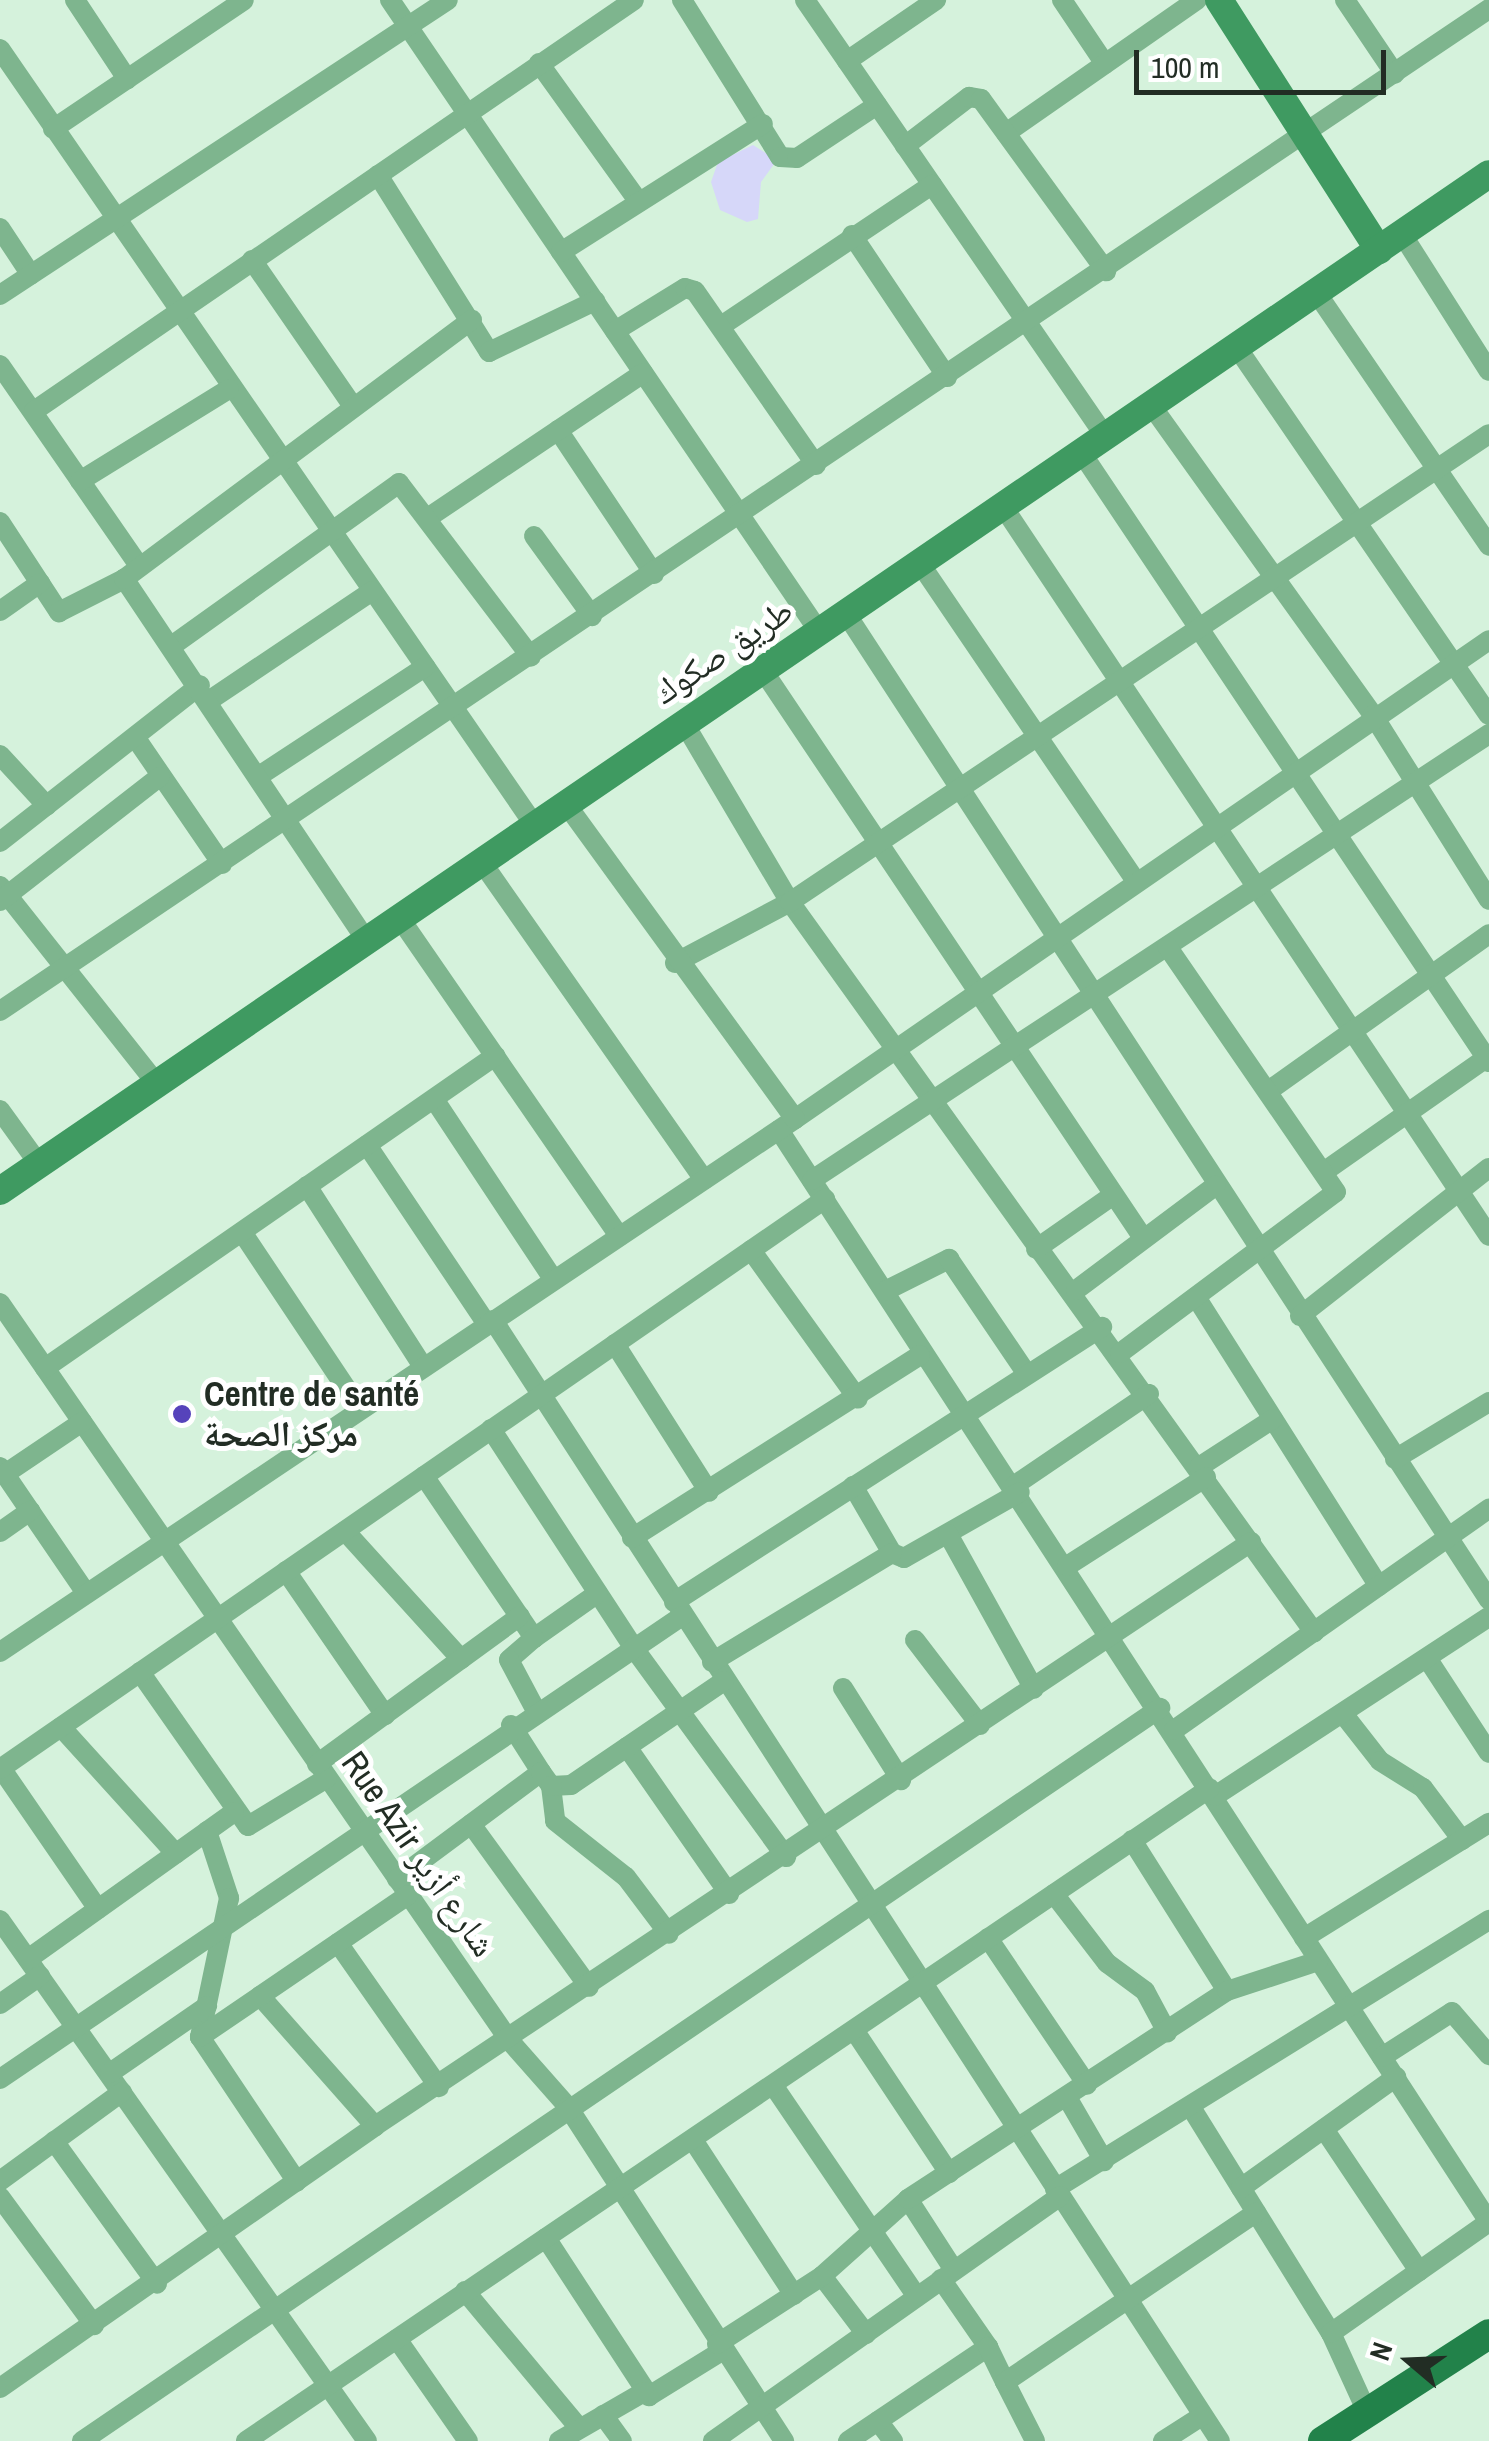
<!DOCTYPE html>
<meta charset="utf-8">
<style>
body{margin:0}
#map{position:relative;width:1489px;height:2441px;overflow:hidden;background:#d5f2dc;font-family:"Archivo Narrow","Noto Naskh Arabic",sans-serif}
div>[style]{position:absolute}
.green>*{inset:0;background:#d6d7f9}
.street>*{height:20px;margin:-10px;padding:0 10px;transform-origin:10px;border-radius:10px;background:#7eb58e}
.secondary>*{height:28px;margin:-14px;padding:0 14px;transform-origin:14px;border-radius:14px;background:#3f9a61}
.primary>*{height:30px;margin:-15px;padding:0 15px;transform-origin:15px;border-radius:15px;background:#22824a}
.dots>*{width:28px;height:28px;translate:-50% -50%;box-sizing:border-box;border:5px solid #fff;border-radius:50%}
span{translate:-50% -50%;white-space:nowrap;text-align:center;line-height:1.15;-webkit-text-stroke:10px #fff;paint-order:stroke}
.street-label{font-size:35px;color:#222d24}
.poi-label{font-size:35px;color:#222d24;font-weight:700}
.left{translate:0 -50%;text-align:left}
.north{position:absolute;left:1359px;top:2311px;width:100px;height:100px;-webkit-text-stroke:8px #fff;paint-order:stroke;rotate:289deg;font-size:28px;font-weight:700;line-height:40px;text-align:center;color:#222d24}
.north::after{content:'';display:block;margin:auto;width:35px;height:45px;background:#222d24;clip-path:polygon(50% 0,100% 100%,50% 72%,0 100%)}
.scale{position:absolute;left:1134px;top:50px;width:252px;height:45px;box-sizing:border-box;border:5px solid #222d24;border-top:0;padding-left:12px;font-size:30px;line-height:35px;white-space:nowrap;color:#222d24;-webkit-text-stroke:8px #fff;paint-order:stroke}
</style>
<div id="map">
<div class="green">
<i style="clip-path:polygon(753px 145px,777px 160px,761px 182px,758px 219px,747px 222px,720px 210px,711px 182px,718px 162px)"></i>
</div>
<div class="street">
<i style="left:75px;top:0;width:95px;rotate:56.6deg"></i>
<i style="left:390px;top:0;width:762px;rotate:55.81deg"></i>
<i style="left:682px;top:0;width:185px;rotate:58deg"></i>
<i style="left:780px;top:157px;width:17px;rotate:3deg"></i>
<i style="left:797px;top:158px;width:96px;rotate:-33.5deg"></i>
<i style="left:805px;top:0;width:529px;rotate:55.47deg"></i>
<i style="left:1062px;top:0;width:77px;rotate:56.1deg"></i>
<i style="left:1345px;top:0;width:89px;rotate:56deg"></i>
<i style="left:0;top:49px;width:940px;rotate:55.45deg"></i>
<i style="left:847px;top:61px;width:108px;rotate:-34.4deg"></i>
<i style="left:539px;top:63px;width:171px;rotate:54.3deg"></i>
<i style="left:53px;top:129px;width:230px;rotate:-34deg"></i>
<i style="left:1006px;top:133px;width:233px;rotate:-34.9deg"></i>
<i style="left:905px;top:146px;width:81px;rotate:-37.4deg"></i>
<i style="left:969px;top:97px;width:12px;rotate:9deg"></i>
<i style="left:981px;top:99px;width:213px;rotate:54deg"></i>
<i style="left:378px;top:175px;width:209px;rotate:57.9deg"></i>
<i style="left:489px;top:352px;width:118px;rotate:-25.7deg"></i>
<i style="left:0;top:228px;width:56px;rotate:56.6deg"></i>
<i style="left:1402px;top:234px;width:162px;rotate:57.6deg"></i>
<i style="left:852px;top:235px;width:171px;rotate:56.2deg"></i>
<i style="left:561px;top:252px;width:239px;rotate:-32.4deg"></i>
<i style="left:252px;top:260px;width:176px;rotate:55.4deg"></i>
<i style="left:1316px;top:292px;width:307px;rotate:55.7deg"></i>
<i style="left:0;top:295px;width:536px;rotate:-33.36deg"></i>
<i style="left:721px;top:326px;width:254px;rotate:-33.8deg"></i>
<i style="left:615px;top:331px;width:82px;rotate:-31.6deg"></i>
<i style="left:685px;top:288px;width:10px;rotate:17deg"></i>
<i style="left:695px;top:291px;width:212px;rotate:55.2deg"></i>
<i style="left:1236px;top:346px;width:447px;rotate:55.6deg"></i>
<i style="left:0;top:365px;width:244px;rotate:55.3deg"></i>
<i style="left:1151px;top:405px;width:381px;rotate:54.4deg"></i>
<i style="left:1373px;top:715px;width:218px;rotate:57.9deg"></i>
<i style="left:34px;top:411px;width:727px;rotate:-34.41deg"></i>
<i style="left:558px;top:430px;width:173px;rotate:56.3deg"></i>
<i style="left:1081px;top:452px;width:734px;rotate:56.22deg"></i>
<i style="left:80px;top:481px;width:175px;rotate:-31.7deg"></i>
<i style="left:1002px;top:505px;width:878px;rotate:56.33deg"></i>
<i style="left:429px;top:517px;width:258px;rotate:-33.9deg"></i>
<i style="left:0;top:522px;width:108px;rotate:56.8deg"></i>
<i style="left:59px;top:612px;width:73px;rotate:-26.9deg"></i>
<i style="left:534px;top:536px;width:99px;rotate:54.1deg"></i>
<i style="left:919px;top:562px;width:386px;rotate:55.8deg"></i>
<i style="left:0;top:611px;width:49px;rotate:-35deg"></i>
<i style="left:845px;top:612px;width:1179px;rotate:56.9deg"></i>
<i style="left:173px;top:645px;width:278px;rotate:-35.6deg"></i>
<i style="left:399px;top:483px;width:218px;rotate:52.8deg"></i>
<i style="left:762px;top:669px;width:685px;rotate:56.19deg"></i>
<i style="left:210px;top:700px;width:195px;rotate:-33.9deg"></i>
<i style="left:684px;top:723px;width:208px;rotate:59.4deg"></i>
<i style="left:790px;top:902px;width:899px;rotate:54.33deg"></i>
<i style="left:135px;top:737px;width:154px;rotate:55.6deg"></i>
<i style="left:0;top:755px;width:69px;rotate:47.3deg"></i>
<i style="left:259px;top:776px;width:199px;rotate:-33.3deg"></i>
<i style="left:0;top:842px;width:254px;rotate:-38.1deg"></i>
<i style="left:481px;top:861px;width:389px;rotate:55deg"></i>
<i style="left:0;top:886px;width:251px;rotate:51.6deg"></i>
<i style="left:0;top:901px;width:202px;rotate:-37.9deg"></i>
<i style="left:399px;top:917px;width:388px;rotate:55.4deg"></i>
<i style="left:366px;top:940px;width:435px;rotate:-123.8deg"></i>
<i style="left:124px;top:579px;width:434px;rotate:-36.7deg"></i>
<i style="left:675px;top:963px;width:130px;rotate:-27.9deg"></i>
<i style="left:790px;top:902px;width:841px;rotate:-33.8deg"></i>
<i style="left:0;top:1011px;width:1795px;rotate:-33.94deg"></i>
<i style="left:1271px;top:1089px;width:267px;rotate:-35.4deg"></i>
<i style="left:434px;top:1099px;width:217px;rotate:56.5deg"></i>
<i style="left:0;top:1110px;width:67px;rotate:54.2deg"></i>
<i style="left:795px;top:1119px;width:843px;rotate:-34.61deg"></i>
<i style="left:779px;top:1130px;width:1303px;rotate:56.97deg"></i>
<i style="left:367px;top:1145px;width:216px;rotate:56.2deg"></i>
<i style="left:1325px;top:1171px;width:200px;rotate:-35deg"></i>
<i style="left:812px;top:1180px;width:811px;rotate:-33.38deg"></i>
<i style="left:307px;top:1186px;width:215px;rotate:57.3deg"></i>
<i style="left:242px;top:1232px;width:213px;rotate:56.3deg"></i>
<i style="left:1036px;top:1249px;width:93px;rotate:-34.9deg"></i>
<i style="left:751px;top:1250px;width:183px;rotate:54.3deg"></i>
<i style="left:1076px;top:1290px;width:174px;rotate:-36.8deg"></i>
<i style="left:885px;top:1291px;width:72px;rotate:-26.6deg"></i>
<i style="left:949px;top:1259px;width:139px;rotate:55.9deg"></i>
<i style="left:1196px;top:1297px;width:342px;rotate:57.7deg"></i>
<i style="left:0;top:1303px;width:896px;rotate:55.37deg"></i>
<i style="left:509px;top:2040px;width:89px;rotate:48.6deg"></i>
<i style="left:568px;top:2107px;width:398px;rotate:57.1deg"></i>
<i style="left:1300px;top:1316px;width:240px;rotate:-38.1deg"></i>
<i style="left:493px;top:1320px;width:1336px;rotate:57.04deg"></i>
<i style="left:615px;top:1344px;width:175px;rotate:57.6deg"></i>
<i style="left:1120px;top:1353px;width:269px;rotate:-36.7deg"></i>
<i style="left:1336px;top:1192px;width:298px;rotate:-124.5deg"></i>
<i style="left:45px;top:1368px;width:548px;rotate:-34.73deg"></i>
<i style="left:491px;top:1429px;width:260px;rotate:56.9deg"></i>
<i style="left:633px;top:1647px;width:260px;rotate:53.9deg"></i>
<i style="left:1395px;top:1459px;width:110px;rotate:-31.2deg"></i>
<i style="left:0;top:1467px;width:153px;rotate:55.7deg"></i>
<i style="left:1199px;top:1467px;width:88px;rotate:-33deg"></i>
<i style="left:5px;top:1474px;width:93px;rotate:-34deg"></i>
<i style="left:424px;top:1476px;width:196px;rotate:55.8deg"></i>
<i style="left:534px;top:1638px;width:78px;rotate:-35.1deg"></i>
<i style="left:1015px;top:1485px;width:162px;rotate:-34.2deg"></i>
<i style="left:853px;top:1486px;width:78px;rotate:59.8deg"></i>
<i style="left:892px;top:1553px;width:13px;rotate:23deg"></i>
<i style="left:904px;top:1558px;width:133px;rotate:-29.6deg"></i>
<i style="left:345px;top:1531px;width:173px;rotate:47.8deg"></i>
<i style="left:0;top:1532px;width:37px;rotate:-35deg"></i>
<i style="left:948px;top:1534px;width:177px;rotate:61deg"></i>
<i style="left:632px;top:1538px;width:341px;rotate:-32.4deg"></i>
<i style="left:1067px;top:1566px;width:165px;rotate:-32.6deg"></i>
<i style="left:286px;top:1571px;width:175px;rotate:55.5deg"></i>
<i style="left:674px;top:1602px;width:509px;rotate:-32.72deg"></i>
<i style="left:534px;top:1638px;width:33px;rotate:139deg"></i>
<i style="left:509px;top:1660px;width:55px;rotate:62deg"></i>
<i style="left:915px;top:1640px;width:107px;rotate:52.6deg"></i>
<i style="left:0;top:1652px;width:957px;rotate:-33.84deg"></i>
<i style="left:795px;top:1119px;width:389px;rotate:-126deg"></i>
<i style="left:1427px;top:1658px;width:113px;rotate:56.9deg"></i>
<i style="left:712px;top:1662px;width:210px;rotate:-31.2deg"></i>
<i style="left:140px;top:1672px;width:188px;rotate:55deg"></i>
<i style="left:248px;top:1826px;width:92px;rotate:-31.3deg"></i>
<i style="left:843px;top:1688px;width:109px;rotate:57.8deg"></i>
<i style="left:1344px;top:1715px;width:58px;rotate:52deg"></i>
<i style="left:1380px;top:1761px;width:51px;rotate:32.1deg"></i>
<i style="left:1423px;top:1788px;width:65px;rotate:53.1deg"></i>
<i style="left:511px;top:1725px;width:56px;rotate:57.4deg"></i>
<i style="left:61px;top:1727px;width:171px;rotate:47.8deg"></i>
<i style="left:1174px;top:1730px;width:385px;rotate:-35.1deg"></i>
<i style="left:627px;top:1747px;width:179px;rotate:55.2deg"></i>
<i style="left:317px;top:1764px;width:251px;rotate:-36.1deg"></i>
<i style="left:1px;top:1768px;width:171px;rotate:55.5deg"></i>
<i style="left:0;top:1769px;width:1003px;rotate:-34.64deg"></i>
<i style="left:551px;top:1786px;width:35px;rotate:83deg"></i>
<i style="left:555px;top:1821px;width:90px;rotate:38.3deg"></i>
<i style="left:626px;top:1877px;width:71px;rotate:53deg"></i>
<i style="left:1215px;top:1796px;width:327px;rotate:-33.2deg"></i>
<i style="left:471px;top:1824px;width:201px;rotate:54.1deg"></i>
<i style="left:207px;top:1831px;width:71px;rotate:71.8deg"></i>
<i style="left:229px;top:1898px;width:142px;rotate:101.8deg"></i>
<i style="left:200px;top:2037px;width:174px;rotate:56.2deg"></i>
<i style="left:1132px;top:1840px;width:178px;rotate:57.8deg"></i>
<i style="left:397px;top:1879px;width:179px;rotate:-36.6deg"></i>
<i style="left:541px;top:1772px;width:17px;rotate:54deg"></i>
<i style="left:551px;top:1786px;width:20px;rotate:-3deg"></i>
<i style="left:571px;top:1785px;width:185px;rotate:-34.2deg"></i>
<i style="left:1054px;top:1894px;width:87px;rotate:52.5deg"></i>
<i style="left:1107px;top:1963px;width:47px;rotate:36.4deg"></i>
<i style="left:1145px;top:1991px;width:47px;rotate:61.8deg"></i>
<i style="left:0;top:1920px;width:637px;rotate:54.84deg"></i>
<i style="left:988px;top:1938px;width:177px;rotate:56deg"></i>
<i style="left:1304px;top:1938px;width:218px;rotate:-31.9deg"></i>
<i style="left:338px;top:1943px;width:176px;rotate:55deg"></i>
<i style="left:28px;top:1959px;width:253px;rotate:-35.5deg"></i>
<i style="left:260px;top:1996px;width:174px;rotate:48.5deg"></i>
<i style="left:0;top:2004px;width:49px;rotate:-35deg"></i>
<i style="left:854px;top:2030px;width:172px;rotate:56.4deg"></i>
<i style="left:200px;top:2037px;width:252px;rotate:-34.3deg"></i>
<i style="left:1382px;top:2057px;width:83px;rotate:-32.7deg"></i>
<i style="left:1452px;top:2012px;width:57px;rotate:49.3deg"></i>
<i style="left:110px;top:2073px;width:118px;rotate:-34.6deg"></i>
<i style="left:0;top:2079px;width:824px;rotate:-34.17deg"></i>
<i style="left:773px;top:2085px;width:256px;rotate:55.8deg"></i>
<i style="left:1068px;top:2099px;width:72px;rotate:59.9deg"></i>
<i style="left:1192px;top:2109px;width:264px;rotate:58.2deg"></i>
<i style="left:1331px;top:2333px;width:87px;rotate:65.5deg"></i>
<i style="left:1324px;top:2129px;width:171px;rotate:56.2deg"></i>
<i style="left:693px;top:2140px;width:185px;rotate:56.9deg"></i>
<i style="left:54px;top:2141px;width:176px;rotate:54.2deg"></i>
<i style="left:0;top:2181px;width:151px;rotate:-36.1deg"></i>
<i style="left:1241px;top:2188px;width:191px;rotate:-35.6deg"></i>
<i style="left:1055px;top:2189px;width:511px;rotate:-31.79deg"></i>
<i style="left:0;top:2197px;width:159px;rotate:53.7deg"></i>
<i style="left:908px;top:2199px;width:85px;rotate:57.1deg"></i>
<i style="left:546px;top:2238px;width:189px;rotate:56.9deg"></i>
<i style="left:649px;top:2396px;width:86px;rotate:-31.7deg"></i>
<i style="left:822px;top:2276px;width:73px;rotate:52.8deg"></i>
<i style="left:941px;top:2279px;width:83px;rotate:55.3deg"></i>
<i style="left:465px;top:2291px;width:178px;rotate:50.2deg"></i>
<i style="left:1331px;top:2333px;width:193px;rotate:-35.1deg"></i>
<i style="left:397px;top:2339px;width:124px;rotate:55.2deg"></i>
<i style="left:717px;top:2344px;width:125px;rotate:-32.9deg"></i>
<i style="left:822px;top:2276px;width:115px;rotate:-41.8deg"></i>
<i style="left:908px;top:2199px;width:381px;rotate:-33.1deg"></i>
<i style="left:1227px;top:1991px;width:96px;rotate:-18.2deg"></i>
<i style="left:1005px;top:2382px;width:66px;rotate:63deg"></i>
<i style="left:0;top:2388px;width:457px;rotate:-34.9deg"></i>
<i style="left:375px;top:2126px;width:1053px;rotate:-33.69deg"></i>
<i style="left:603px;top:2415px;width:32px;rotate:54deg"></i>
<i style="left:878px;top:2421px;width:25px;rotate:53deg"></i>
<i style="left:82px;top:2441px;width:1304px;rotate:-34.21deg"></i>
<i style="left:246px;top:2441px;width:1164px;rotate:-34.11deg"></i>
<i style="left:559px;top:2441px;width:98px;rotate:-30deg"></i>
<i style="left:713px;top:2441px;width:425px;rotate:-35.2deg"></i>
<i style="left:848px;top:2441px;width:169px;rotate:-33.9deg"></i>
<i style="left:988px;top:2347px;width:39px;rotate:64deg"></i>
<i style="left:1005px;top:2382px;width:303px;rotate:-34deg"></i>
<i style="left:1163px;top:2441px;width:46px;rotate:-32.7deg"></i>
</div>
<div class="secondary">
<i style="left:1219px;top:0;width:297px;rotate:57.4deg"></i>
<i style="left:0;top:1191px;width:1803px;rotate:-34.33deg"></i>
</div>
<div class="primary">
<i style="left:1323px;top:2441px;width:197px;rotate:-32.8deg"></i>
</div>
<div class="dots">
<i style="left:182px;top:1414px;background:#5643bb"></i>
</div>
<div class="street-label">
<span style="left:723px;top:651px;rotate:-34deg">طريق صكوك</span>
<span style="left:419px;top:1854px;rotate:55deg">Rue Azir شارع أزير</span>
</div>
<div class="poi-label">
<span class="left" style="left:204px;top:1414px">Centre de santé<br>مركز الصحة</span>
</div>
<div class="north">N</div>
<div class="scale">100 m</div>
</div>
